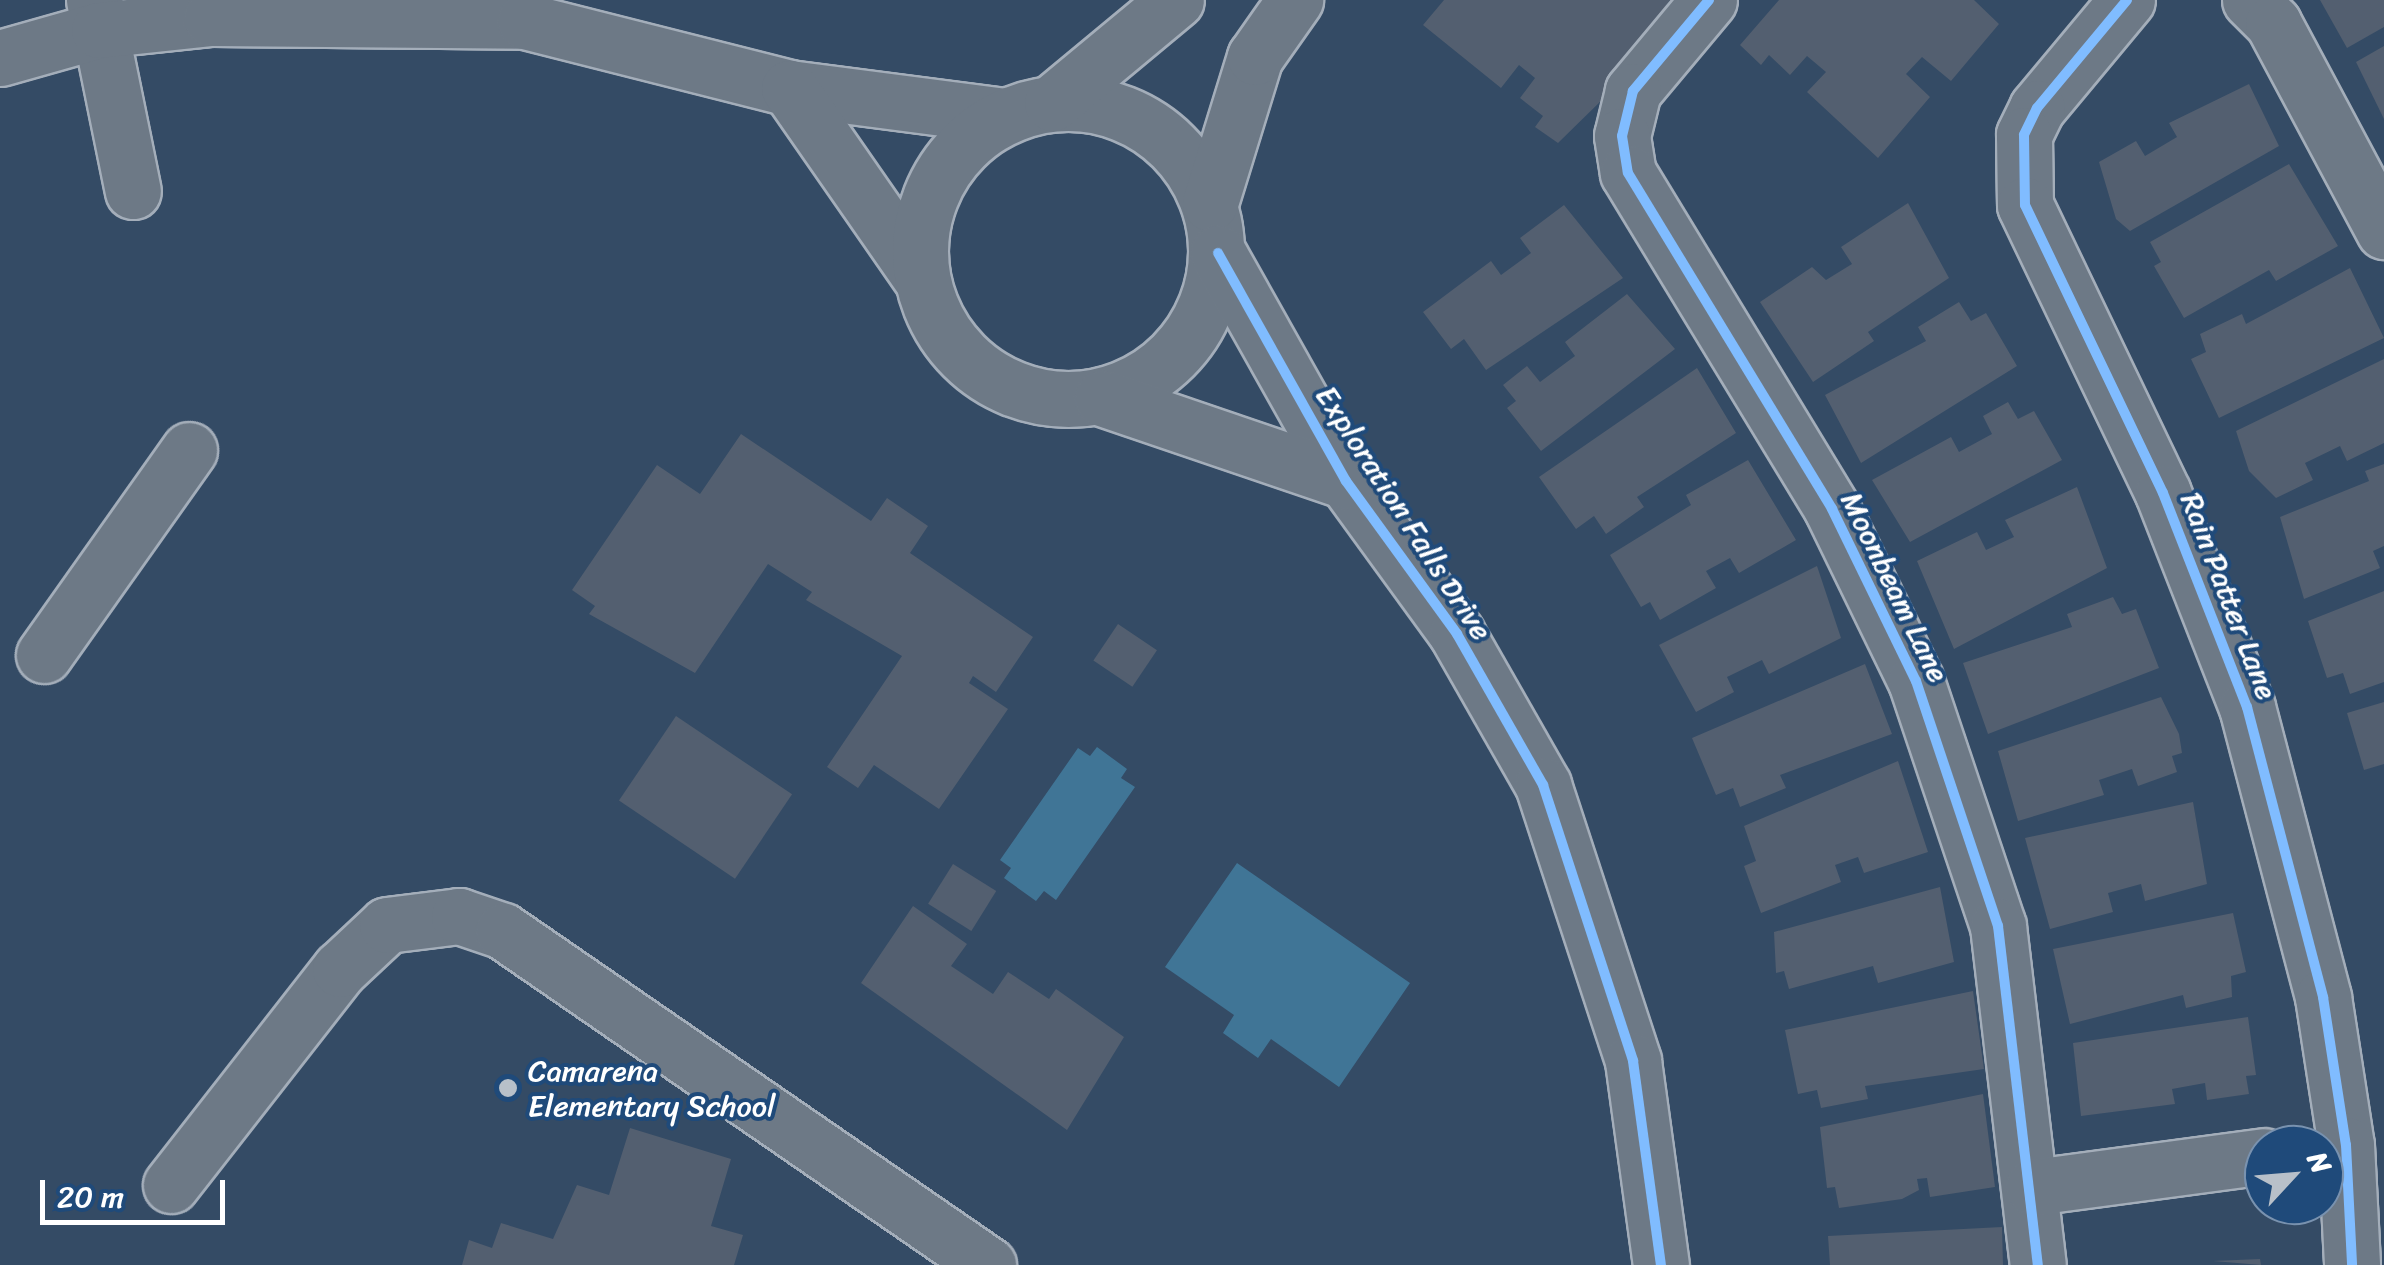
<!DOCTYPE html>
<style>
body{margin:0}
#map{position:relative;width:2384px;height:1265px;overflow:hidden;background:#344b65;font-family:Sriracha,sans-serif}
div>[style]{position:absolute}
.water>*{inset:0;background:#407596}
.building>*{inset:0;background:#535f70;transform-origin:0 0}
.roads{filter:drop-shadow(2px 0 #a4aeba) drop-shadow(-2px 0 #a4aeba) drop-shadow(0 2px #a4aeba) drop-shadow(0 -2px #a4aeba)}
.minor>*{height:55px;margin:-27.5px;padding:0 27.5px;transform-origin:27.5px;border-radius:27.5px;background:#6d7986}
.minor>.ring{margin:-27.5px;padding:0;box-sizing:content-box;background:none;border:55px solid #6d7986;border-radius:50%}
.cycleway>*{height:10px;margin:-5px;padding:0 5px;transform-origin:5px;border-radius:5px;background:#80bcff}
.dots>*{width:28px;height:28px;translate:-50% -50%;box-sizing:border-box;border:5px solid #1f4a7a;border-radius:50%}
span{translate:-50% -50%;white-space:nowrap;text-align:center;line-height:1.15;-webkit-text-stroke:8px #1f4a7a;paint-order:stroke}
.street-label{font-size:30px;color:#fff}
.poi-label{font-size:30px;color:#fff}
.left{translate:0 -50%;text-align:left}
.north{position:absolute;left:2244px;top:1125px;width:100px;height:100px;box-sizing:border-box;background:#1f4a7a;border:2px solid #7992af;border-radius:50%;rotate:64deg;font-size:28px;font-weight:700;line-height:40px;text-align:center;color:#fff}
.north::after{content:'';display:block;margin:auto;width:35px;height:45px;background:#b8c0c9;clip-path:polygon(50% 0,100% 100%,50% 72%,0 100%)}
.scale{position:absolute;left:40px;top:1180px;width:185px;height:45px;box-sizing:border-box;border:5px solid #fff;border-top:0;padding-left:12px;font-size:30px;line-height:35px;white-space:nowrap;color:#fff;-webkit-text-stroke:8px #1f4a7a;paint-order:stroke}
</style>
<div id="map">
<div class="water">
<i style="clip-path:polygon(1097px 747px,1127px 769px,1121px 778px,1135px 787px,1056px 900px,1044px 891px,1036px 901px,1004px 878px,1011px 868px,1000px 860px,1078px 748px,1090px 756px)"></i>
<i style="clip-path:polygon(1237px 863px,1410px 983px,1339px 1087px,1271px 1039px,1258px 1058px,1223px 1033px,1234px 1015px,1165px 967px)"></i>
</div>
<div class="building">
<i style="clip-path:polygon(1444px 0,1670px 0,1606px 96px,1558px 143px,1535px 127px,1543px 116px,1520px 98px,1535px 78px,1519px 65px,1501px 88px,1423px 25px)"></i>
<i style="clip-path:polygon(1779px 0,1974px 0,1999px 24px,1951px 81px,1922px 57px,1906px 74px,1930px 97px,1878px 158px,1807px 92px,1826px 72px,1807px 56px,1790px 75px,1769px 55px,1761px 65px,1740px 45px)"></i>
<i style="clip-path:polygon(2320px 0,2384px 0,2384px 27px,2347px 48px)"></i>
<i style="clip-path:polygon(2384px 46px,2384px 119px,2356px 62px)"></i>
<i style="clip-path:polygon(2249px 84px,2279px 146px,2130px 231px,2116px 219px,2099px 162px,2136px 141px,2145px 156px,2177px 137px,2169px 123px)"></i>
<i style="clip-path:polygon(2289px 164px,2338px 246px,2276px 281px,2269px 270px,2184px 318px,2154px 266px,2161px 262px,2150px 242px)"></i>
<i style="clip-path:polygon(1908px 203px,1949px 278px,1868px 332px,1874px 341px,1813px 382px,1760px 302px,1812px 267px,1826px 280px,1852px 264px,1841px 247px)"></i>
<i style="clip-path:polygon(1564px 205px,1623px 278px,1486px 370px,1464px 339px,1451px 349px,1423px 312px,1491px 261px,1501px 275px,1531px 253px,1520px 238px)"></i>
<i style="clip-path:polygon(2350px 268px,2384px 338px,2219px 418px,2191px 359px,2206px 352px,2200px 334px,2242px 314px,2246px 324px)"></i>
<i style="clip-path:polygon(1627px 294px,1675px 349px,1541px 451px,1507px 408px,1516px 401px,1503px 385px,1527px 366px,1540px 382px,1575px 356px,1565px 342px)"></i>
<i style="clip-path:polygon(1959px 302px,1971px 321px,1986px 313px,2017px 366px,1861px 463px,1825px 395px,1926px 341px,1918px 327px)"></i>
<i style="clip-path:polygon(2384px 359px,2384px 443px,2347px 461px,2340px 446px,2305px 463px,2313px 480px,2276px 498px,2249px 471px,2236px 431px)"></i>
<i style="clip-path:polygon(1697px 368px,1736px 433px,1637px 497px,1644px 507px,1606px 534px,1594px 516px,1576px 529px,1539px 477px)"></i>
<i style="clip-path:polygon(2008px 402px,2018px 419px,2034px 411px,2062px 460px,1910px 542px,1872px 480px,1951px 437px,1959px 452px,1992px 434px,1983px 416px)"></i>
<i style="clip-path:polygon(741px 434px,871px 521px,887px 498px,928px 526px,910px 553px,1033px 637px,996px 692px,973px 676px,969px 683px,1008px 709px,939px 809px,874px 765px,858px 788px,827px 767px,902px 656px,806px 600px,812px 592px,768px 564px,695px 673px,589px 614px,595px 606px,572px 590px,657px 465px,700px 494px)"></i>
<i style="clip-path:polygon(1748px 460px,1796px 540px,1739px 573px,1730px 558px,1706px 571px,1716px 588px,1660px 620px,1650px 602px,1641px 607px,1610px 555px,1691px 505px,1686px 495px)"></i>
<i style="clip-path:polygon(2384px 464px,2384px 546px,2373px 551px,2380px 568px,2304px 599px,2280px 517px,2369px 481px,2365px 471px)"></i>
<i style="clip-path:polygon(2077px 487px,2107px 568px,1954px 649px,1917px 561px,1977px 532px,1986px 550px,2014px 537px,2005px 520px)"></i>
<i style="clip-path:polygon(1817px 566px,1841px 638px,1769px 674px,1762px 660px,1727px 677px,1734px 692px,1696px 712px,1659px 645px)"></i>
<i style="clip-path:polygon(2384px 591px,2384px 682px,2350px 694px,2343px 673px,2327px 678px,2308px 621px)"></i>
<i style="clip-path:polygon(2113px 597px,2122px 614px,2136px 609px,2159px 668px,1988px 734px,1963px 663px,2072px 627px,2067px 614px)"></i>
<i style="left:1118px;top:624px;width:47px;height:44px;rotate:34deg"></i>
<i style="clip-path:polygon(1865px 664px,1892px 734px,1780px 775px,1786px 788px,1740px 807px,1733px 788px,1716px 795px,1692px 738px)"></i>
<i style="clip-path:polygon(2161px 697px,2179px 734px,2182px 753px,2172px 756px,2177px 772px,2138px 786px,2132px 769px,2099px 780px,2104px 795px,2018px 821px,1998px 751px)"></i>
<i style="clip-path:polygon(2384px 702px,2384px 764px,2364px 770px,2347px 713px)"></i>
<i style="left:676px;top:716px;width:140px;height:102px;rotate:34deg"></i>
<i style="clip-path:polygon(1898px 761px,1928px 852px,1864px 873px,1858px 857px,1835px 865px,1841px 882px,1761px 913px,1744px 866px,1756px 861px,1744px 826px)"></i>
<i style="clip-path:polygon(2193px 802px,2207px 884px,2145px 901px,2141px 884px,2108px 893px,2113px 912px,2050px 929px,2025px 838px)"></i>
<i style="left:953px;top:864px;width:51px;height:47px;rotate:32deg"></i>
<i style="clip-path:polygon(1940px 887px,1954px 962px,1878px 983px,1873px 966px,1789px 989px,1784px 971px,1776px 973px,1774px 932px)"></i>
<i style="clip-path:polygon(913px 906px,967px 944px,951px 966px,993px 994px,1008px 972px,1049px 999px,1056px 989px,1124px 1037px,1067px 1130px,861px 983px)"></i>
<i style="clip-path:polygon(2233px 913px,2246px 972px,2231px 976px,2232px 997px,2186px 1008px,2183px 995px,2070px 1024px,2053px 949px)"></i>
<i style="clip-path:polygon(1973px 991px,1984px 1069px,1865px 1086px,1868px 1099px,1821px 1108px,1817px 1090px,1798px 1094px,1785px 1030px)"></i>
<i style="clip-path:polygon(2248px 1017px,2256px 1075px,2246px 1076px,2249px 1094px,2207px 1100px,2205px 1083px,2172px 1089px,2175px 1104px,2081px 1116px,2073px 1043px)"></i>
<i style="clip-path:polygon(1983px 1094px,1995px 1187px,1930px 1197px,1927px 1178px,1917px 1179px,1919px 1190px,1902px 1199px,1839px 1208px,1835px 1187px,1827px 1188px,1820px 1127px)"></i>
<i style="clip-path:polygon(630px 1128px,731px 1159px,711px 1226px,743px 1235px,734px 1265px,462px 1265px,469px 1240px,492px 1248px,501px 1223px,553px 1239px,577px 1185px,609px 1195px)"></i>
<i style="clip-path:polygon(2002px 1227px,2003px 1265px,1830px 1265px,1828px 1236px)"></i>
<i style="clip-path:polygon(2260px 1259px,2261px 1265px,2213px 1261px)"></i>
</div>
<div class="roads">
<div class="minor">
<i style="left:94px;top:0;width:195px;rotate:78.5deg"></i>
<i style="left:1709px;top:0;width:119px;rotate:129.9deg"></i>
<i style="left:1633px;top:91px;width:46px;rotate:103.7deg"></i>
<i style="left:1622px;top:136px;width:37px;rotate:81deg"></i>
<i style="left:1628px;top:173px;width:393px;rotate:58.7deg"></i>
<i style="left:1832px;top:509px;width:191px;rotate:64deg"></i>
<i style="left:1916px;top:681px;width:258px;rotate:71.5deg"></i>
<i style="left:1998px;top:926px;width:341px;rotate:83.3deg"></i>
<i style="left:2127px;top:0;width:141px;rotate:129.8deg"></i>
<i style="left:2037px;top:108px;width:30px;rotate:116deg"></i>
<i style="left:2024px;top:135px;width:70px;rotate:89.2deg"></i>
<i style="left:2025px;top:205px;width:319px;rotate:64.4deg"></i>
<i style="left:2163px;top:493px;width:230px;rotate:68.6deg"></i>
<i style="left:2247px;top:707px;width:300px;rotate:75.3deg"></i>
<i style="left:2323px;top:997px;width:150px;rotate:81.2deg"></i>
<i style="left:2346px;top:1145px;width:120px;rotate:87.1deg"></i>
<i style="left:2250px;top:0;width:33px;rotate:45deg"></i>
<i style="left:2273px;top:23px;width:236px;rotate:61.9deg"></i>
<i style="left:0;top:58px;width:103px;rotate:-15.8deg"></i>
<i style="left:99px;top:30px;width:113px;rotate:-6.1deg"></i>
<i style="left:211px;top:18px;width:314px;rotate:0.5deg"></i>
<i style="left:525px;top:21px;width:272px;rotate:14.2deg"></i>
<i style="left:789px;top:88px;width:217px;rotate:7.4deg"></i>
<i style="left:789px;top:88px;width:231px;rotate:55.2deg"></i>
<i class="ring" style="left:920px;top:103px;width:241px;height:241px"></i>
<i style="left:1052px;top:103px;width:161px;rotate:-39.7deg"></i>
<i style="left:1210px;top:203px;width:153px;rotate:-72.9deg"></i>
<i style="left:1255px;top:57px;width:70px;rotate:-54.9deg"></i>
<i style="left:1218px;top:253px;width:261px;rotate:60.7deg"></i>
<i style="left:1346px;top:481px;width:189px;rotate:54deg"></i>
<i style="left:1457px;top:634px;width:174px;rotate:60.3deg"></i>
<i style="left:1543px;top:785px;width:290px;rotate:71.9deg"></i>
<i style="left:1633px;top:1061px;width:206px;rotate:82.2deg"></i>
<i style="left:1102px;top:398px;width:258px;rotate:18.8deg"></i>
<i style="left:44px;top:655px;width:251px;rotate:-54.7deg"></i>
<i style="left:171px;top:1185px;width:274px;rotate:-52deg"></i>
<i style="left:340px;top:969px;width:64px;rotate:-43.1deg"></i>
<i style="left:387px;top:925px;width:73px;rotate:-7.1deg"></i>
<i style="left:459px;top:916px;width:46px;rotate:18.8deg"></i>
<i style="left:503px;top:931px;width:589px;rotate:34.55deg"></i>
<i style="left:2033px;top:1187px;width:233px;rotate:-7.6deg"></i>
</div>
</div>
<div class="cycleway">
<i style="left:1709px;top:0;width:119px;rotate:129.9deg"></i>
<i style="left:1633px;top:91px;width:46px;rotate:103.7deg"></i>
<i style="left:1622px;top:136px;width:37px;rotate:81deg"></i>
<i style="left:1628px;top:173px;width:393px;rotate:58.7deg"></i>
<i style="left:1832px;top:509px;width:191px;rotate:64deg"></i>
<i style="left:1916px;top:681px;width:258px;rotate:71.5deg"></i>
<i style="left:1998px;top:926px;width:341px;rotate:83.3deg"></i>
<i style="left:2127px;top:0;width:141px;rotate:129.8deg"></i>
<i style="left:2037px;top:108px;width:30px;rotate:116deg"></i>
<i style="left:2024px;top:135px;width:70px;rotate:89.2deg"></i>
<i style="left:2025px;top:205px;width:319px;rotate:64.4deg"></i>
<i style="left:2163px;top:493px;width:230px;rotate:68.6deg"></i>
<i style="left:2247px;top:707px;width:300px;rotate:75.3deg"></i>
<i style="left:2323px;top:997px;width:150px;rotate:81.2deg"></i>
<i style="left:2346px;top:1145px;width:120px;rotate:87.1deg"></i>
<i style="left:1218px;top:253px;width:261px;rotate:60.7deg"></i>
<i style="left:1346px;top:481px;width:189px;rotate:54deg"></i>
<i style="left:1457px;top:634px;width:174px;rotate:60.3deg"></i>
<i style="left:1543px;top:785px;width:290px;rotate:71.9deg"></i>
<i style="left:1633px;top:1061px;width:206px;rotate:82.2deg"></i>
</div>
<div class="dots">
<i style="left:508px;top:1088px;background:#b8c0c9"></i>
</div>
<div class="street-label">
<span style="left:1404px;top:513px;rotate:57deg">Exploration Falls Drive</span>
<span style="left:1895px;top:587px;rotate:64deg">Moonbeam Lane</span>
<span style="left:2229px;top:596px;rotate:69deg">Rain Patter Lane</span>
</div>
<div class="poi-label">
<span class="left" style="left:528px;top:1088px">Camarena<br>Elementary School</span>
</div>
<div class="north">N</div>
<div class="scale">20 m</div>
</div>
